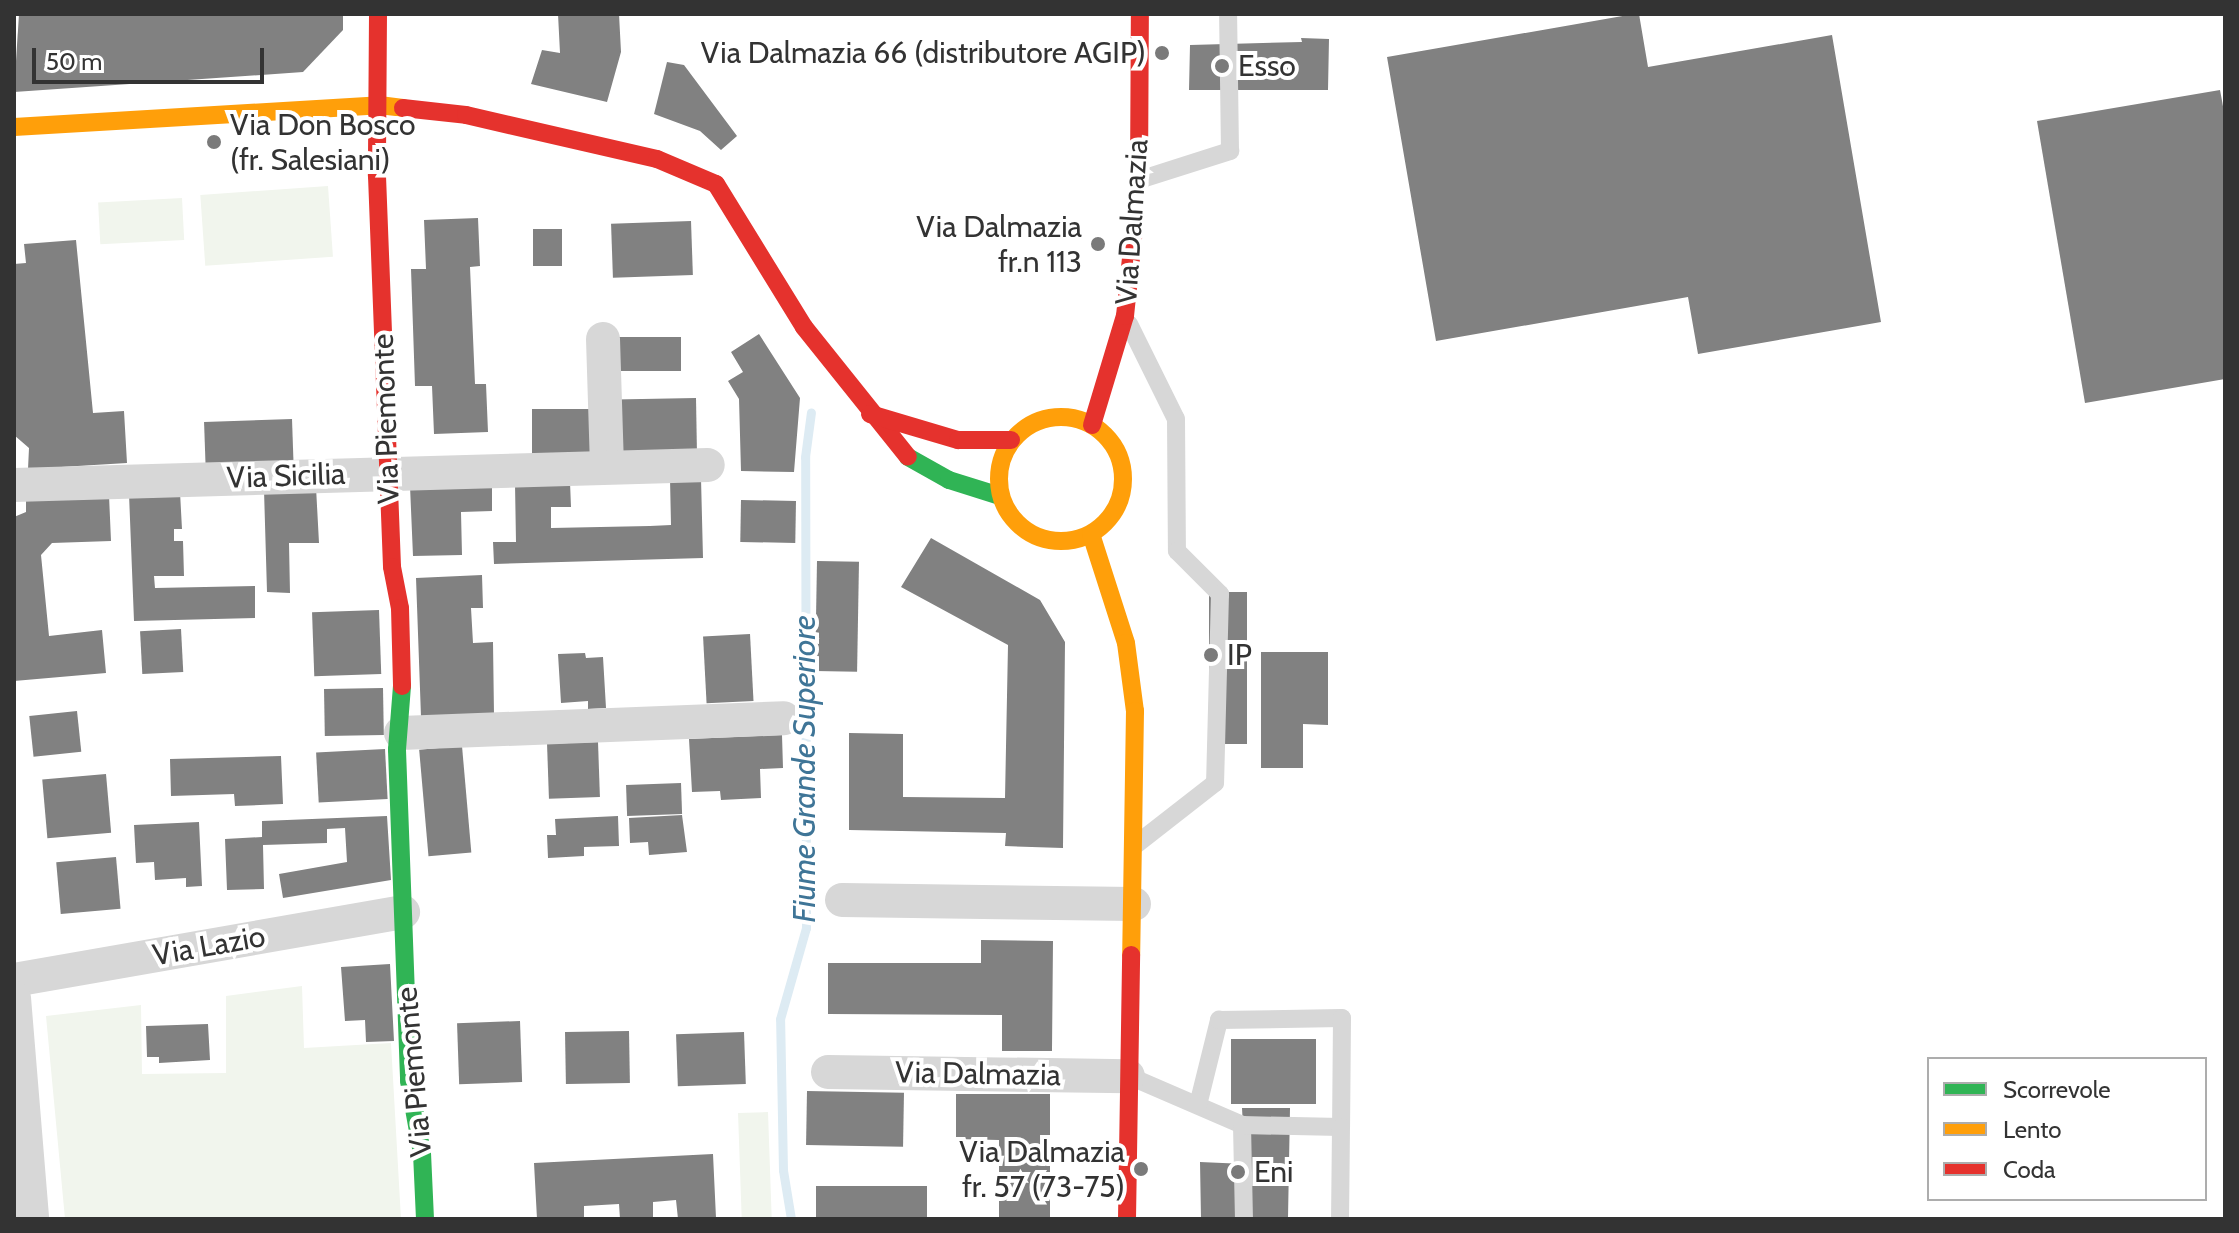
<!DOCTYPE html>
<style>
body{margin:0}
#map{position:relative;width:2239px;height:1233px;overflow:hidden;background:#fff;font-family:Cabin,sans-serif}
div>[style]{position:absolute}
.green>*{inset:0;background:#f1f5ed;transform-origin:0 0}
.stream>*{height:9px;margin:-4.5px;padding:0 4.5px;transform-origin:4.5px;border-radius:4.5px;background:#ddebf3}
.building>*{inset:0;background:#818181;transform-origin:0 0}
.lane>*{height:18px;margin:-9px;padding:0 9px;transform-origin:9px;border-radius:9px;background:#d7d7d7}
.street>*{height:34px;margin:-17px;padding:0 17px;transform-origin:17px;border-radius:17px;background:#d7d7d7}
.fast>*{height:18px;margin:-9px;padding:0 9px;transform-origin:9px;border-radius:9px;background:#30b455}
.slow>*{height:18px;margin:-9px;padding:0 9px;transform-origin:9px;border-radius:9px;background:#ff9f0a}
.slow>.ring{margin:-9px;padding:0;box-sizing:content-box;background:none;border:18px solid #ff9f0a;border-radius:50%}
.jam>*{height:18px;margin:-9px;padding:0 9px;transform-origin:9px;border-radius:9px;background:#e5322d}
.dots>*{width:22px;height:22px;translate:-50% -50%;box-sizing:border-box;border:4px solid #fff;border-radius:50%}
span{translate:-50% -50%;white-space:nowrap;text-align:center;line-height:1.15;-webkit-text-stroke:8px #fff;paint-order:stroke}
.poi-label{font-size:30px;color:#333}
.right{translate:-100% -50%;text-align:right}
.left{translate:0 -50%;text-align:left}
.street-label{font-size:30px;color:#333}
.water-label{font-size:32px;color:#3f7597;font-style:italic}
.frame{position:absolute;inset:0;border:16px solid #333;pointer-events:none}
.legend{position:absolute;left:1927px;top:1057px;width:280px;height:144px;box-sizing:border-box;background:#fff;border:2px solid #adadad;margin:0;padding:10px 14px;list-style:none;font-size:24px;color:#333}
.legend li{display:flex;align-items:center;gap:16px;height:40px}
.legend b{width:40px;border:2px solid #adadad}
.scale{position:absolute;left:32px;top:48px;width:232px;height:36px;box-sizing:border-box;border:4px solid #333;border-top:0;padding-left:10px;font-size:24px;line-height:28px;white-space:nowrap;color:#333;-webkit-text-stroke:6px #fff;paint-order:stroke}
</style>
<div id="map">
<div class="green">
<i style="left:328px;top:186px;width:71px;height:128px;rotate:86deg"></i>
<i style="left:182px;top:198px;width:42px;height:84px;rotate:87deg"></i>
<i style="clip-path:polygon(302px 986px,304px 1048px,391px 1043px,401px 1219px,65px 1219px,46px 1016px,141px 1005px,142px 1074px,226px 1073px,226px 996px)"></i>
<i style="left:768px;top:1112px;width:107px;height:30px;rotate:88deg"></i>
</div>
<div class="stream">
<i style="left:791px;top:1219px;width:50px;rotate:-99.3deg"></i>
<i style="left:783px;top:1170px;width:151px;rotate:-91.1deg"></i>
<i style="left:780px;top:1019px;width:95px;rotate:-74.1deg"></i>
<i style="left:806px;top:928px;width:471px;rotate:-90.1deg"></i>
<i style="left:805px;top:457px;width:45px;rotate:-82.4deg"></i>
</div>
<div class="building">
<i style="clip-path:polygon(19px 14px,343px 14px,343px 30px,303px 72px,14px 92px)"></i>
<i style="clip-path:polygon(558px 14px,619px 14px,621px 52px,607px 102px,531px 84px,542px 50px,560px 53px)"></i>
<i style="clip-path:polygon(1634px 14px,1639px 14px,1648px 67px,1832px 35px,1881px 322px,1698px 354px,1688px 297px,1436px 341px,1387px 57px)"></i>
<i style="clip-path:polygon(1301px 38px,1329px 39px,1328px 90px,1189px 90px,1190px 45px,1302px 42px)"></i>
<i style="clip-path:polygon(667px 62px,684px 65px,737px 136px,721px 150px,700px 131px,654px 114px)"></i>
<i style="clip-path:polygon(2220px 90px,2225px 117px,2225px 379px,2085px 403px,2037px 121px)"></i>
<i style="clip-path:polygon(478px 218px,480px 266px,470px 267px,475px 384px,486px 384px,488px 432px,434px 434px,432px 386px,415px 386px,411px 269px,426px 269px,424px 220px)"></i>
<i style="left:691px;top:221px;width:54px;height:80px;rotate:88deg"></i>
<i style="left:533px;top:229px;width:29px;height:37px"></i>
<i style="clip-path:polygon(76px 240px,93px 413px,124px 411px,127px 463px,28px 469px,29px 448px,14px 435px,14px 264px,26px 263px,24px 244px)"></i>
<i style="clip-path:polygon(759px 334px,800px 398px,794px 472px,741px 471px,739px 399px,728px 381px,743px 372px,731px 352px)"></i>
<i style="left:681px;top:337px;width:34px;height:71px;rotate:90deg"></i>
<i style="left:696px;top:398px;width:52px;height:81px;rotate:89deg"></i>
<i style="left:532px;top:409px;width:59px;height:47px"></i>
<i style="left:292px;top:419px;width:47px;height:88px;rotate:88deg"></i>
<i style="clip-path:polygon(701px 478px,703px 558px,494px 564px,493px 542px,516px 542px,515px 484px,570px 482px,571px 507px,551px 507px,551px 528px,650px 526px,671px 525px,670px 479px)"></i>
<i style="clip-path:polygon(492px 484px,492px 511px,461px 512px,462px 555px,413px 556px,410px 486px)"></i>
<i style="clip-path:polygon(316px 487px,319px 543px,289px 543px,290px 593px,267px 592px,264px 490px)"></i>
<i style="clip-path:polygon(180px 492px,182px 529px,174px 529px,174px 541px,183px 541px,184px 576px,154px 576px,155px 588px,255px 586px,255px 618px,134px 621px,129px 494px)"></i>
<i style="clip-path:polygon(109px 495px,111px 541px,52px 543px,41px 555px,49px 636px,102px 630px,106px 673px,14px 681px,14px 517px,26px 512px,26px 498px)"></i>
<i style="left:741px;top:500px;width:55px;height:42px;rotate:1deg"></i>
<i style="clip-path:polygon(931px 538px,1040px 600px,1065px 642px,1063px 848px,1005px 846px,1006px 833px,849px 830px,849px 733px,903px 734px,903px 797px,1005px 798px,1008px 645px,901px 587px)"></i>
<i style="left:817px;top:561px;width:42px;height:110px;rotate:1deg"></i>
<i style="clip-path:polygon(482px 575px,483px 608px,471px 608px,473px 643px,493px 642px,494px 715px,421px 717px,416px 578px)"></i>
<i style="left:1209px;top:592px;width:38px;height:152px"></i>
<i style="left:379px;top:610px;width:64px;height:67px;rotate:88deg"></i>
<i style="left:181px;top:629px;width:43px;height:41px;rotate:87deg"></i>
<i style="left:750px;top:634px;width:67px;height:47px;rotate:87deg"></i>
<i style="clip-path:polygon(1261px 652px,1328px 652px,1328px 725px,1303px 724px,1303px 768px,1261px 768px)"></i>
<i style="clip-path:polygon(585px 653px,586px 658px,603px 657px,606px 708px,588px 709px,588px 701px,561px 703px,558px 654px)"></i>
<i style="left:383px;top:688px;width:47px;height:59px;rotate:89deg"></i>
<i style="left:77px;top:711px;width:41px;height:48px;rotate:84deg"></i>
<i style="clip-path:polygon(782px 735px,783px 768px,760px 769px,761px 798px,721px 800px,720px 791px,692px 792px,689px 739px)"></i>
<i style="left:598px;top:742px;width:55px;height:51px;rotate:88deg"></i>
<i style="left:462px;top:746px;width:107px;height:43px;rotate:85deg"></i>
<i style="left:385px;top:749px;width:50px;height:69px;rotate:87deg"></i>
<i style="clip-path:polygon(281px 756px,283px 804px,235px 806px,234px 794px,171px 796px,170px 759px)"></i>
<i style="left:106px;top:774px;width:59px;height:64px;rotate:85deg"></i>
<i style="left:681px;top:783px;width:31px;height:55px;rotate:88deg"></i>
<i style="clip-path:polygon(682px 815px,687px 852px,649px 855px,648px 842px,630px 843px,629px 818px)"></i>
<i style="clip-path:polygon(387px 816px,391px 880px,283px 898px,279px 874px,347px 862px,345px 828px,327px 829px,327px 843px,263px 845px,264px 889px,227px 890px,225px 839px,262px 837px,262px 821px)"></i>
<i style="clip-path:polygon(618px 816px,619px 846px,584px 847px,584px 856px,548px 858px,547px 835px,556px 835px,555px 819px)"></i>
<i style="clip-path:polygon(199px 822px,202px 886px,186px 887px,186px 878px,155px 880px,154px 862px,136px 863px,134px 825px)"></i>
<i style="left:116px;top:857px;width:52px;height:60px;rotate:85deg"></i>
<i style="clip-path:polygon(981px 940px,1053px 941px,1052px 1051px,1002px 1051px,1002px 1015px,828px 1014px,828px 963px,981px 963px)"></i>
<i style="clip-path:polygon(390px 964px,394px 1041px,366px 1042px,365px 1020px,345px 1021px,341px 967px)"></i>
<i style="left:520px;top:1021px;width:61px;height:63px;rotate:88deg"></i>
<i style="clip-path:polygon(208px 1024px,210px 1060px,159px 1063px,159px 1057px,147px 1057px,146px 1026px)"></i>
<i style="left:629px;top:1031px;width:52px;height:64px;rotate:89deg"></i>
<i style="left:744px;top:1032px;width:52px;height:68px;rotate:88deg"></i>
<i style="left:1231px;top:1039px;width:85px;height:65px"></i>
<i style="left:807px;top:1091px;width:97px;height:54px;rotate:1deg"></i>
<i style="clip-path:polygon(956px 1094px,1050px 1094px,1050px 1219px,999px 1219px,999px 1140px,956px 1139px)"></i>
<i style="clip-path:polygon(1242px 1108px,1290px 1108px,1288px 1218px,1201px 1219px,1200px 1162px,1245px 1164px)"></i>
<i style="clip-path:polygon(713px 1154px,716px 1218px,678px 1219px,676px 1200px,653px 1202px,653px 1219px,620px 1219px,619px 1204px,584px 1206px,584px 1219px,537px 1219px,534px 1163px)"></i>
<i style="left:927px;top:1186px;width:33px;height:111px;rotate:90deg"></i>
</div>
<div class="lane">
<i style="left:1139px;top:180px;width:96px;rotate:-17.7deg"></i>
<i style="left:1230px;top:151px;width:137px;rotate:-90.8deg"></i>
<i style="left:1129px;top:324px;width:106px;rotate:63.7deg"></i>
<i style="left:1176px;top:419px;width:132px;rotate:89.6deg"></i>
<i style="left:1177px;top:551px;width:61px;rotate:45deg"></i>
<i style="left:1220px;top:594px;width:189px;rotate:91.5deg"></i>
<i style="left:1215px;top:783px;width:99px;rotate:142deg"></i>
<i style="left:1129px;top:1076px;width:123px;rotate:23.4deg"></i>
<i style="left:1242px;top:1125px;width:94px;rotate:88.8deg"></i>
<i style="left:1198px;top:1105px;width:88px;rotate:-76.1deg"></i>
<i style="left:1219px;top:1020px;width:123px;rotate:-0.9deg"></i>
<i style="left:1342px;top:1018px;width:109px;rotate:90.5deg"></i>
<i style="left:1242px;top:1125px;width:99px;rotate:1.2deg"></i>
<i style="left:1341px;top:1127px;width:92px;rotate:90.6deg"></i>
</div>
<div class="street">
<i style="left:603px;top:339px;width:128px;rotate:88.2deg"></i>
<i style="left:14px;top:485px;width:694px;rotate:-1.65deg"></i>
<i style="left:401px;top:733px;width:383px;rotate:-2.2deg"></i>
<i style="left:842px;top:900px;width:292px;rotate:0.8deg"></i>
<i style="left:14px;top:980px;width:395px;rotate:-9.9deg"></i>
<i style="left:14px;top:998px;width:222px;rotate:85.3deg"></i>
<i style="left:828px;top:1072px;width:300px;rotate:0.8deg"></i>
</div>
<div class="fast">
<i style="left:908px;top:457px;width:47px;rotate:29.3deg"></i>
<i style="left:949px;top:480px;width:53px;rotate:17.4deg"></i>
<i style="left:402px;top:686px;width:64px;rotate:94.5deg"></i>
<i style="left:397px;top:750px;width:331px;rotate:87.9deg"></i>
<i style="left:409px;top:1081px;width:73px;rotate:79.8deg"></i>
<i style="left:422px;top:1153px;width:66px;rotate:87.4deg"></i>
</div>
<div class="slow">
<i style="left:14px;top:127px;width:366px;rotate:-3.4deg"></i>
<i style="left:379px;top:105px;width:24px;rotate:7deg"></i>
<i class="ring" style="left:999px;top:417px;width:106px;height:106px"></i>
<i style="left:1091px;top:534px;width:114px;rotate:72.2deg"></i>
<i style="left:1126px;top:643px;width:69px;rotate:82.5deg"></i>
<i style="left:1135px;top:711px;width:244px;rotate:90.9deg"></i>
</div>
<div class="jam">
<i style="left:378px;top:14px;width:162px;rotate:90.4deg"></i>
<i style="left:377px;top:176px;width:391px;rotate:87.8deg"></i>
<i style="left:392px;top:567px;width:42px;rotate:79deg"></i>
<i style="left:400px;top:608px;width:78px;rotate:88.5deg"></i>
<i style="left:403px;top:108px;width:63px;rotate:6.3deg"></i>
<i style="left:466px;top:115px;width:196px;rotate:13deg"></i>
<i style="left:657px;top:159px;width:64px;rotate:23deg"></i>
<i style="left:716px;top:184px;width:168px;rotate:58.4deg"></i>
<i style="left:804px;top:327px;width:166px;rotate:51.3deg"></i>
<i style="left:870px;top:414px;width:92px;rotate:16.5deg"></i>
<i style="left:958px;top:440px;width:53px"></i>
<i style="left:1092px;top:425px;width:114px;rotate:-73.2deg"></i>
<i style="left:1125px;top:316px;width:137px;rotate:-84.1deg"></i>
<i style="left:1139px;top:180px;width:166px;rotate:-89.7deg"></i>
<i style="left:1127px;top:1219px;width:264px;rotate:-89.1deg"></i>
</div>
<div class="dots">
<i style="left:1162px;top:53px;background:#7a7a7a"></i>
<i style="left:1222px;top:66px;background:#7a7a7a"></i>
<i style="left:214px;top:142px;background:#7a7a7a"></i>
<i style="left:1098px;top:244px;background:#7a7a7a"></i>
<i style="left:1211px;top:655px;background:#7a7a7a"></i>
<i style="left:1141px;top:1169px;background:#7a7a7a"></i>
<i style="left:1238px;top:1172px;background:#7a7a7a"></i>
</div>
<div class="poi-label">
<span class="right" style="left:1146px;top:53px">Via Dalmazia 66 (distributore AGIP)</span>
<span class="left" style="left:1238px;top:66px">Esso</span>
<span class="left" style="left:230px;top:142px">Via Don Bosco<br>(fr. Salesiani)</span>
<span class="right" style="left:1082px;top:244px">Via Dalmazia<br>fr.n 113</span>
<span class="left" style="left:1227px;top:655px">IP</span>
<span class="right" style="left:1125px;top:1169px">Via Dalmazia<br>fr. 57 (73-75)</span>
<span class="left" style="left:1254px;top:1172px">Eni</span>
</div>
<div class="street-label">
<span style="left:1132px;top:222px;rotate:-86deg">Via Dalmazia</span>
<span style="left:386px;top:419px;rotate:-92deg">Via Piemonte</span>
<span style="left:286px;top:476px;rotate:-2deg">Via Sicilia</span>
<span style="left:209px;top:946px;rotate:-10deg">Via Lazio</span>
<span style="left:414px;top:1072px;rotate:-95deg">Via Piemonte</span>
<span style="left:978px;top:1074px;rotate:1deg">Via Dalmazia</span>
</div>
<div class="water-label">
<span style="left:804px;top:769px;rotate:-90deg">Fiume Grande Superiore</span>
</div>
<div class="frame"></div>
<ul class="legend">
<li><b style="height:10px;background:#30b455"></b>Scorrevole</li>
<li><b style="height:10px;background:#ff9f0a"></b>Lento</li>
<li><b style="height:10px;background:#e5322d"></b>Coda</li>
</ul>
<div class="scale">50 m</div>
</div>
